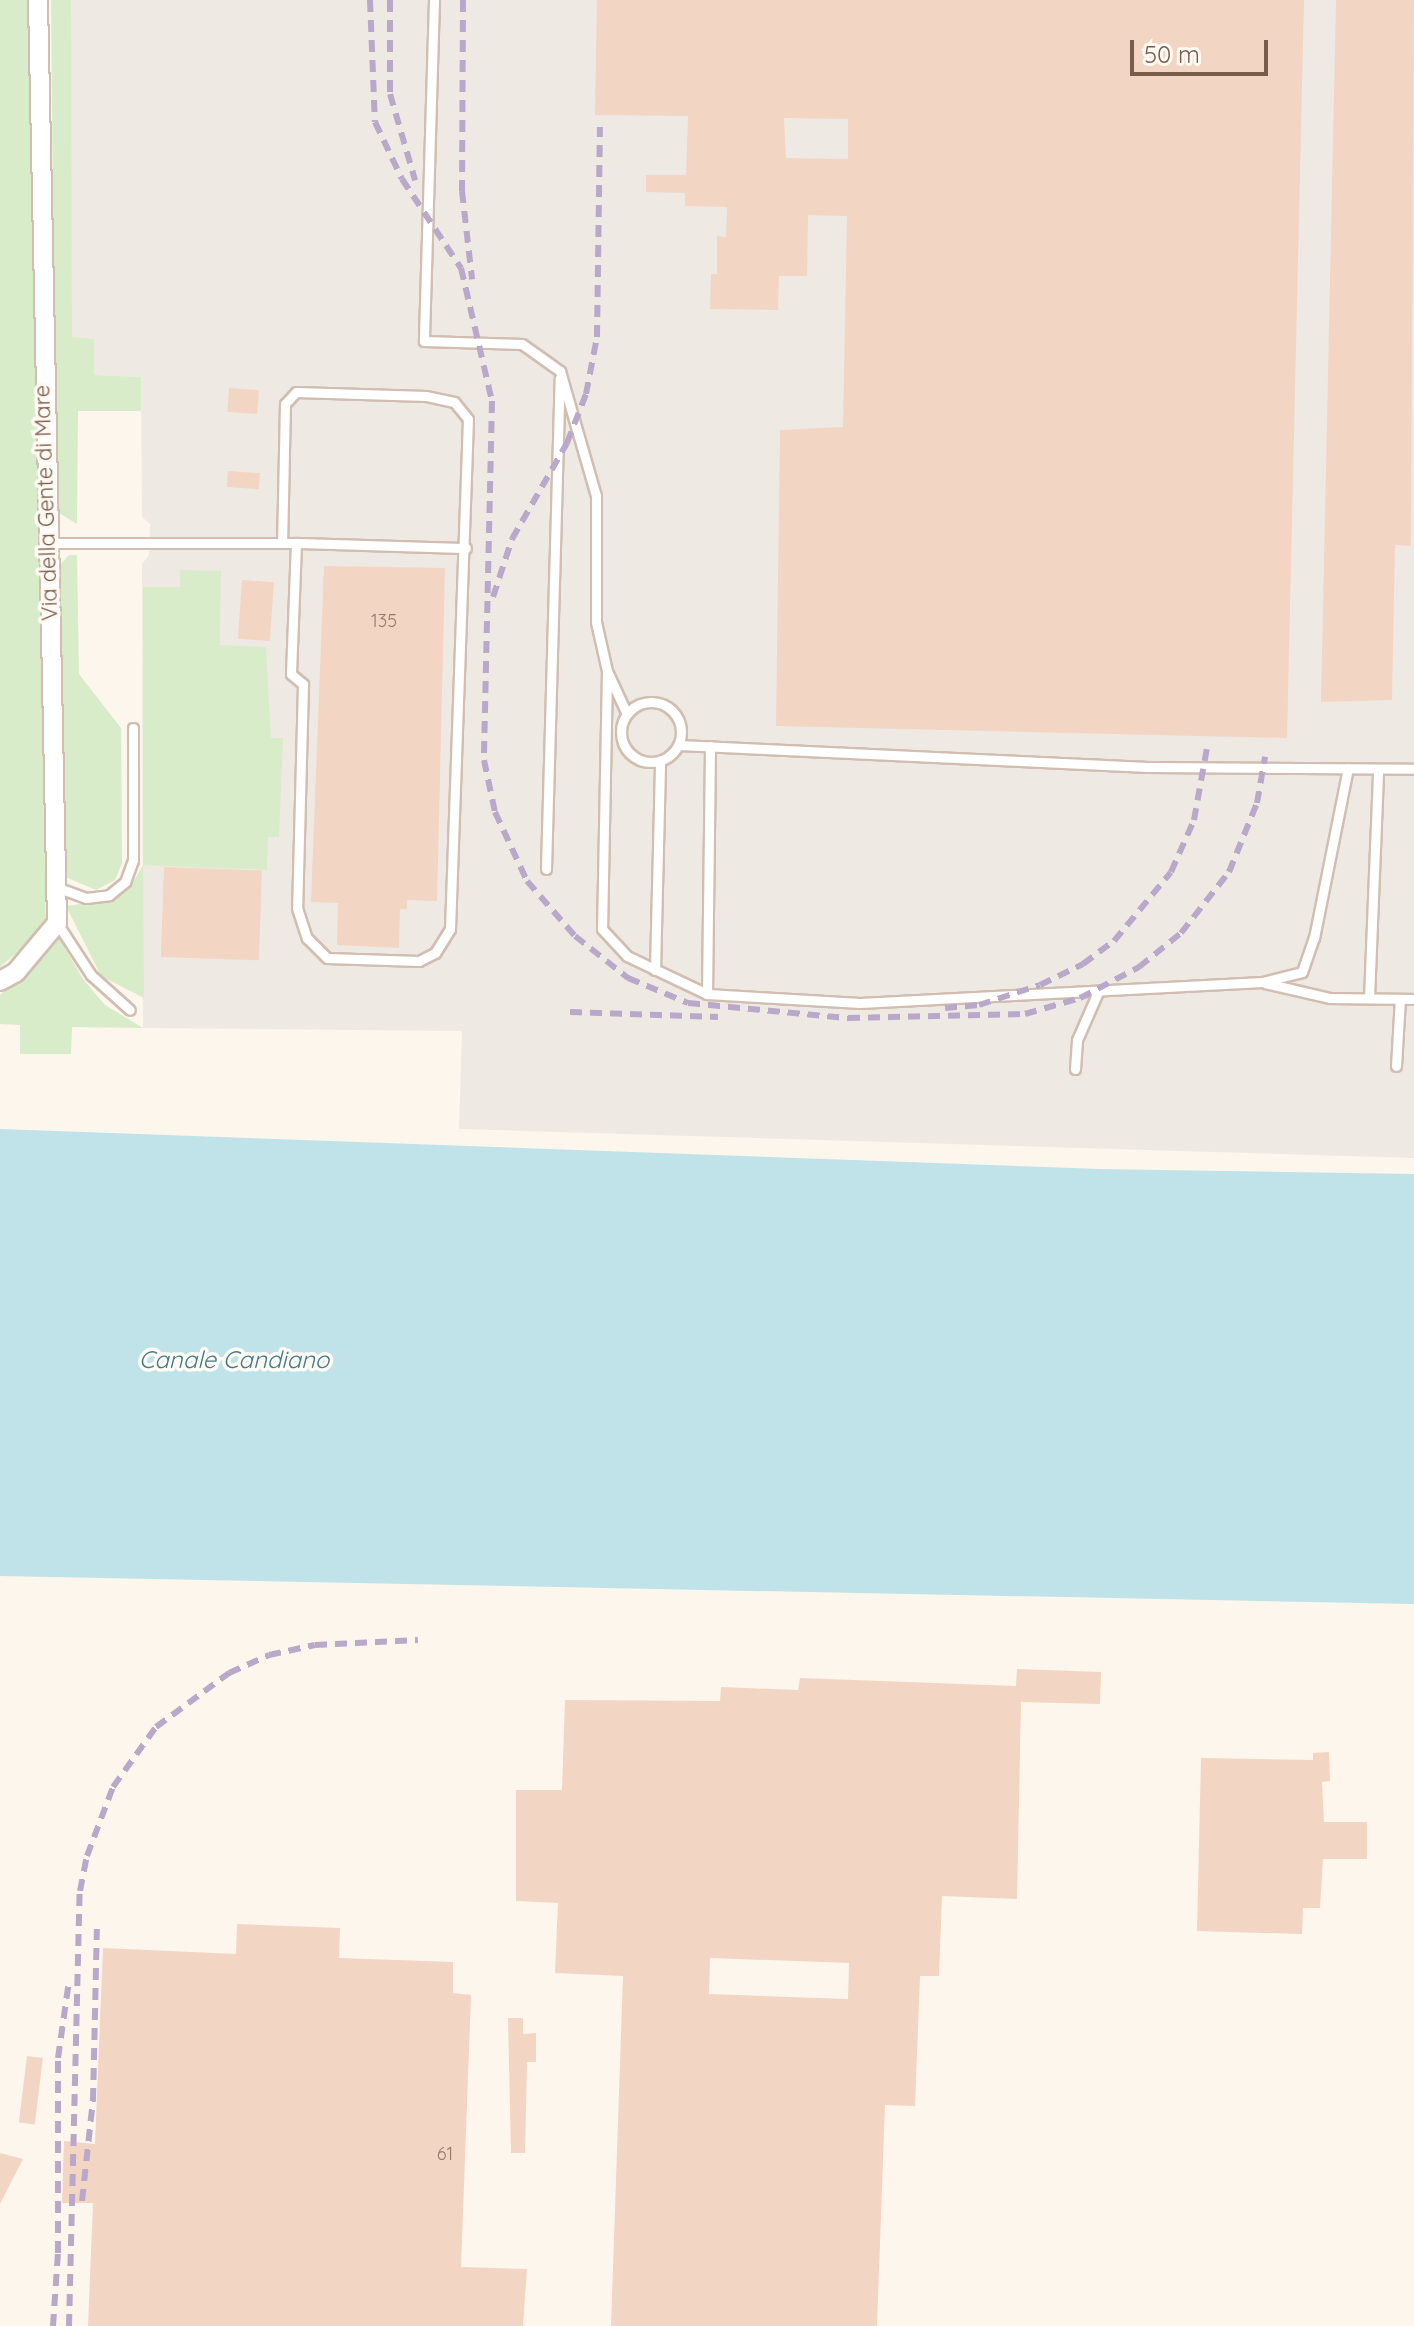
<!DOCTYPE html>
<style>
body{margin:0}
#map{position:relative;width:1414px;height:2326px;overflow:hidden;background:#fdf6ec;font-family:Quicksand,sans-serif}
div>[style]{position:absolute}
.industrial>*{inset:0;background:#efe9e4}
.green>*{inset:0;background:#d8ecc9}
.water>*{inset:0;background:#bfe3e8}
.building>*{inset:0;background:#f3d5c3;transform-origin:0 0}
.roads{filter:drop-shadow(2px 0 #d1beb0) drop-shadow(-2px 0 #d1beb0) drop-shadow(0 2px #d1beb0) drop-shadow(0 -2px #d1beb0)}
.service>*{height:9px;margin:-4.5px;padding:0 4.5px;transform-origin:4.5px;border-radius:4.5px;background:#fff}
.service>.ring{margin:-4.5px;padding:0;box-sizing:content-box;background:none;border:9px solid #fff;border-radius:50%}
.minor>*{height:18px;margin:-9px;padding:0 9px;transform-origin:9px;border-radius:9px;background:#fff}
.rail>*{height:6px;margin-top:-3px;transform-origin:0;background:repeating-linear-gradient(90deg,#b9a8c9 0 12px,transparent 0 20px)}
span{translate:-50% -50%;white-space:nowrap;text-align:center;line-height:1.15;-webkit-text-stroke:7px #fffaf3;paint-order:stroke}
.number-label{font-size:18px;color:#987a6a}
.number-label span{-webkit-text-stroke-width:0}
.street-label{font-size:22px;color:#7a5c4d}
.water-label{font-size:24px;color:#437c86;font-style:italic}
.scale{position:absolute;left:1130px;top:40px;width:138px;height:36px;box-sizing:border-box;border:4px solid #7a5c4d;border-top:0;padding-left:10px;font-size:24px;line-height:28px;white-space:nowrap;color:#7a5c4d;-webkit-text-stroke:6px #fffaf3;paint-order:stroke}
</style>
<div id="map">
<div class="industrial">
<i style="clip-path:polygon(69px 0,1414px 0,1414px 1158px,459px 1129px,462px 1031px,143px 1028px,142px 564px,149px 555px,150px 524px,142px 517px,141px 377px,93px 375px,72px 338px)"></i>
</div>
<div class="green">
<i style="clip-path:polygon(0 0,29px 0,46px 928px,0 967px)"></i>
<i style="clip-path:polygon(51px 0,71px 0,72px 337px,94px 339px,94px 375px,141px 377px,141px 411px,78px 411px,77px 524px,59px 513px,56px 504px)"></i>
<i style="clip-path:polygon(69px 555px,77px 555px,79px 674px,121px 728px,122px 863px,115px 880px,96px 890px,63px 876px,58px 567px)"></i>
<i style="clip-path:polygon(180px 570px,221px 571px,220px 645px,266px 647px,271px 738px,283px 738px,279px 837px,268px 837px,267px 870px,143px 865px,144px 998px,101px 976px,66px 906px,111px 900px,129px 889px,143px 865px,143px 587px,180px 587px)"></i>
<i style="clip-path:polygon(59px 938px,83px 979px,105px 1005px,143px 1028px,72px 1027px,71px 1054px,20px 1054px,20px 1025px,0 1024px,0 995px)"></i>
</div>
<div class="water">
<i style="clip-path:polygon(0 1129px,1100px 1169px,1414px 1174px,1414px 1604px,0 1576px)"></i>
</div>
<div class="building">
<i style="clip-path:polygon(evenodd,597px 0,1304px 0,1287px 738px,776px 726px,780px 430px,843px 427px,847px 216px,808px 215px,807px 276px,779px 276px,778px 310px,710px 309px,711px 274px,717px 274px,717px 236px,726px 237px,727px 207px,685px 206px,685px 193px,646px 192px,646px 175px,686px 175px,688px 116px,595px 115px,597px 0,784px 118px,848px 119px,848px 159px,786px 158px,784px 118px)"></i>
<i style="clip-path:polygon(1336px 0,1414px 0,1411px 546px,1395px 545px,1392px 700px,1321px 702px)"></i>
<i style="left:229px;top:388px;width:30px;height:24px;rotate:4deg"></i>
<i style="left:228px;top:471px;width:32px;height:16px;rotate:4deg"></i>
<i style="clip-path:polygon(324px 566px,445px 568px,437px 901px,407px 900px,407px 909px,400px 909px,399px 948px,337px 945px,338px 903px,311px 902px)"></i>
<i style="left:242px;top:580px;width:32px;height:59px;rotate:4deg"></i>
<i style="left:164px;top:867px;width:98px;height:90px;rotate:2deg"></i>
<i style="clip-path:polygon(evenodd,1017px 1669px,1101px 1672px,1100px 1704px,1021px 1702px,1017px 1899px,942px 1896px,939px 1976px,920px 1976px,915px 2106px,885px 2105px,877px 2326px,611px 2326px,623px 1976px,555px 1973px,558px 1903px,516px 1901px,516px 1790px,562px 1790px,565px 1700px,720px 1701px,721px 1687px,798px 1690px,800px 1678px,1016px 1686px,1017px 1669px,710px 1958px,849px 1963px,848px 1999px,709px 1994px,710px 1958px)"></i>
<i style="clip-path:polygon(1329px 1752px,1330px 1781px,1322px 1782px,1324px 1822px,1367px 1822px,1367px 1859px,1323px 1859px,1320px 1908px,1303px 1908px,1302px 1934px,1197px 1931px,1201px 1758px,1313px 1760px,1313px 1753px)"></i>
<i style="clip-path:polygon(237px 1924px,340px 1928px,339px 1958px,453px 1962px,453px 1993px,471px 1995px,461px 2267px,527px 2269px,523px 2326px,88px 2326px,93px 2203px,62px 2203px,64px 2141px,95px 2144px,103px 1948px,236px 1954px)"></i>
<i style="clip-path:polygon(508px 2018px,523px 2018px,523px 2034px,536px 2033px,536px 2062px,527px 2062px,525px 2153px,511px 2153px)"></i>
<i style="left:27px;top:2056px;width:16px;height:67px;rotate:7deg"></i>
<i style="clip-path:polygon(0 2153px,23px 2159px,0 2204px)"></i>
</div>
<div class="roads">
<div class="service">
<i style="left:434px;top:0;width:341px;rotate:91.7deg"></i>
<i style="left:424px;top:341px;width:98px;rotate:1.8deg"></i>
<i style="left:522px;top:344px;width:47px;rotate:35.4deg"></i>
<i style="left:560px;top:371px;width:130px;rotate:73.9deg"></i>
<i style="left:596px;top:496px;width:126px;rotate:90deg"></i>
<i style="left:596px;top:622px;width:50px;rotate:77.3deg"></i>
<i style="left:607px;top:671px;width:47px;rotate:65.1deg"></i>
<i style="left:47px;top:543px;width:249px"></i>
<i style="left:296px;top:543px;width:131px;rotate:92.2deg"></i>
<i style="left:291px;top:674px;width:16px;rotate:40deg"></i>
<i style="left:303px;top:684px;width:224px;rotate:91.5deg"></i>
<i style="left:297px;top:908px;width:32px;rotate:72deg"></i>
<i style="left:307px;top:938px;width:28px;rotate:45deg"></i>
<i style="left:327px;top:958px;width:92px;rotate:1.9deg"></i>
<i style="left:419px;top:961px;width:18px;rotate:-27deg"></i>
<i style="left:435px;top:953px;width:28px;rotate:-58deg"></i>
<i style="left:450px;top:929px;width:510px;rotate:-87.98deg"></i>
<i style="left:468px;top:419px;width:22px;rotate:-129deg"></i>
<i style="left:454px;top:402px;width:29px;rotate:-168deg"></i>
<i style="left:426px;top:396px;width:130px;rotate:-178.2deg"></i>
<i style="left:296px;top:392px;width:16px;rotate:133deg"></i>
<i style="left:285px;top:404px;width:139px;rotate:91.2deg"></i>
<i style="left:296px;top:543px;width:170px;rotate:1.7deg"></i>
<i style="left:607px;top:671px;width:258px;rotate:91.1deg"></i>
<i style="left:602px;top:929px;width:37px;rotate:47deg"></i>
<i style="left:627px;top:956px;width:89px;rotate:25.4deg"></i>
<i style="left:707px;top:994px;width:153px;rotate:3.4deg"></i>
<i style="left:860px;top:1003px;width:403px;rotate:-3deg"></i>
<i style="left:1262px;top:982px;width:41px;rotate:-14deg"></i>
<i style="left:1302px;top:972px;width:36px;rotate:-71deg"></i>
<i style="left:1314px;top:938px;width:173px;rotate:-78.7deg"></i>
<i class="ring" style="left:621px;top:702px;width:51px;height:51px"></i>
<i style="left:679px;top:745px;width:469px;rotate:2.7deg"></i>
<i style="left:1147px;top:767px;width:267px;rotate:0.4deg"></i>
<i style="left:546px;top:869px;width:491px;rotate:-88.4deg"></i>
<i style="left:56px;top:887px;width:32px;rotate:20deg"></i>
<i style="left:86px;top:898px;width:23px;rotate:-7deg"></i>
<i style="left:109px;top:895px;width:21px;rotate:-39deg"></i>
<i style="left:125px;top:882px;width:23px;rotate:-70deg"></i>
<i style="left:133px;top:860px;width:132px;rotate:-90deg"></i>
<i style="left:57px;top:923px;width:62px;rotate:56.8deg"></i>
<i style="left:91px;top:975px;width:52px;rotate:41.9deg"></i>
<i style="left:655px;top:970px;width:209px;rotate:-88.6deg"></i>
<i style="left:1265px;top:983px;width:67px;rotate:13deg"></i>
<i style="left:1330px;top:998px;width:84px;rotate:0.7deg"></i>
<i style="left:707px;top:994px;width:248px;rotate:-89.3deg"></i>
<i style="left:1369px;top:998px;width:229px;rotate:-87.7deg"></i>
<i style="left:1396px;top:1066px;width:67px;rotate:-86.6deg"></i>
<i style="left:1075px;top:1069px;width:29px;rotate:-86deg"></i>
<i style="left:1077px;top:1040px;width:52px;rotate:-66.4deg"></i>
</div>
<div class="minor">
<i style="left:0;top:981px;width:18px;rotate:-29deg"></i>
<i style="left:16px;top:972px;width:64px;rotate:-50.1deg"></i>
<i style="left:57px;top:923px;width:923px;rotate:-91.18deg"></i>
</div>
</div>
<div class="rail">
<i style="left:370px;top:0;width:122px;rotate:87.7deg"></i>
<i style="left:375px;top:122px;width:63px;rotate:64.7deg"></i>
<i style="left:402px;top:179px;width:107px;rotate:56.5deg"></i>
<i style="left:461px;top:268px;width:137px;rotate:76.9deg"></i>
<i style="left:492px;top:401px;width:359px;rotate:91.3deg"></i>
<i style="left:484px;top:760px;width:53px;rotate:78.1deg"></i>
<i style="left:495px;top:812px;width:76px;rotate:65.1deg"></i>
<i style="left:527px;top:881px;width:73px;rotate:48.9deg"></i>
<i style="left:575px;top:936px;width:68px;rotate:38.4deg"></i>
<i style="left:628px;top:978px;width:65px;rotate:22.6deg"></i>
<i style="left:688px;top:1003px;width:161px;rotate:5.4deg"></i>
<i style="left:848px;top:1018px;width:177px;rotate:-1.3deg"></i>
<i style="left:1025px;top:1014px;width:57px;rotate:-16.2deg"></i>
<i style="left:1080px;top:998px;width:67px;rotate:-27.7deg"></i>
<i style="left:1139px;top:967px;width:54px;rotate:-39deg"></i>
<i style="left:1181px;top:933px;width:78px;rotate:-51.8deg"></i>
<i style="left:1229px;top:872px;width:74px;rotate:-67.9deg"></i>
<i style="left:1257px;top:803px;width:47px;rotate:-80.1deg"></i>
<i style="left:390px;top:0;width:94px;rotate:90deg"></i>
<i style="left:390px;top:94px;width:90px;rotate:73.8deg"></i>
<i style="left:463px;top:0;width:191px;rotate:90.3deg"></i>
<i style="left:462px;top:191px;width:89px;rotate:83.5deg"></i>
<i style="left:493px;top:597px;width:61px;rotate:-71.9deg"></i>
<i style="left:512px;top:539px;width:111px;rotate:-60.2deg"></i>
<i style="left:567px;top:443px;width:53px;rotate:-68.8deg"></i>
<i style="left:586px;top:394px;width:58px;rotate:-79.1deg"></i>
<i style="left:597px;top:337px;width:210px;rotate:-89.2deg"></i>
<i style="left:945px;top:1008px;width:34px;rotate:-5deg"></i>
<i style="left:979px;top:1005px;width:64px;rotate:-18.2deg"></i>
<i style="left:1040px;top:985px;width:48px;rotate:-26deg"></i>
<i style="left:1083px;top:964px;width:39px;rotate:-37deg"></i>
<i style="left:1114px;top:941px;width:89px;rotate:-50.4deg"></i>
<i style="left:1171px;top:872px;width:57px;rotate:-66.1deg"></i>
<i style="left:1194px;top:820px;width:79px;rotate:-79.8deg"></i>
<i style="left:570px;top:1012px;width:148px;rotate:1.9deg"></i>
<i style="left:82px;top:2201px;width:102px;rotate:-83.8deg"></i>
<i style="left:93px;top:2100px;width:171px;rotate:-88.7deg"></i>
<i style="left:53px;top:2326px;width:73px;rotate:-86.1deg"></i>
<i style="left:58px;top:2253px;width:195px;rotate:-90deg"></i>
<i style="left:58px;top:2058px;width:78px;rotate:-81.9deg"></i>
<i style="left:69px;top:2326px;width:435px;rotate:-88.6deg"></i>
<i style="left:80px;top:1891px;width:36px;rotate:-79deg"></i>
<i style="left:87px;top:1856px;width:74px;rotate:-69.4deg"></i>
<i style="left:113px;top:1787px;width:74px;rotate:-54.4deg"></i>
<i style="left:156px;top:1727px;width:91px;rotate:-36.5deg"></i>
<i style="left:229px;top:1673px;width:44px;rotate:-24.2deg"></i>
<i style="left:269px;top:1655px;width:47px;rotate:-12.3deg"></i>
<i style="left:315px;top:1645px;width:103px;rotate:-2.8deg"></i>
</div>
<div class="number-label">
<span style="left:384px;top:621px">135</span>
<span style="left:445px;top:2154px">61</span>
</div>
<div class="street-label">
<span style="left:46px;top:503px;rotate:-92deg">Via della Gente di Mare</span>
</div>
<div class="water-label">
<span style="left:234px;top:1360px">Canale Candiano</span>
</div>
<div class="scale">50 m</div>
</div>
